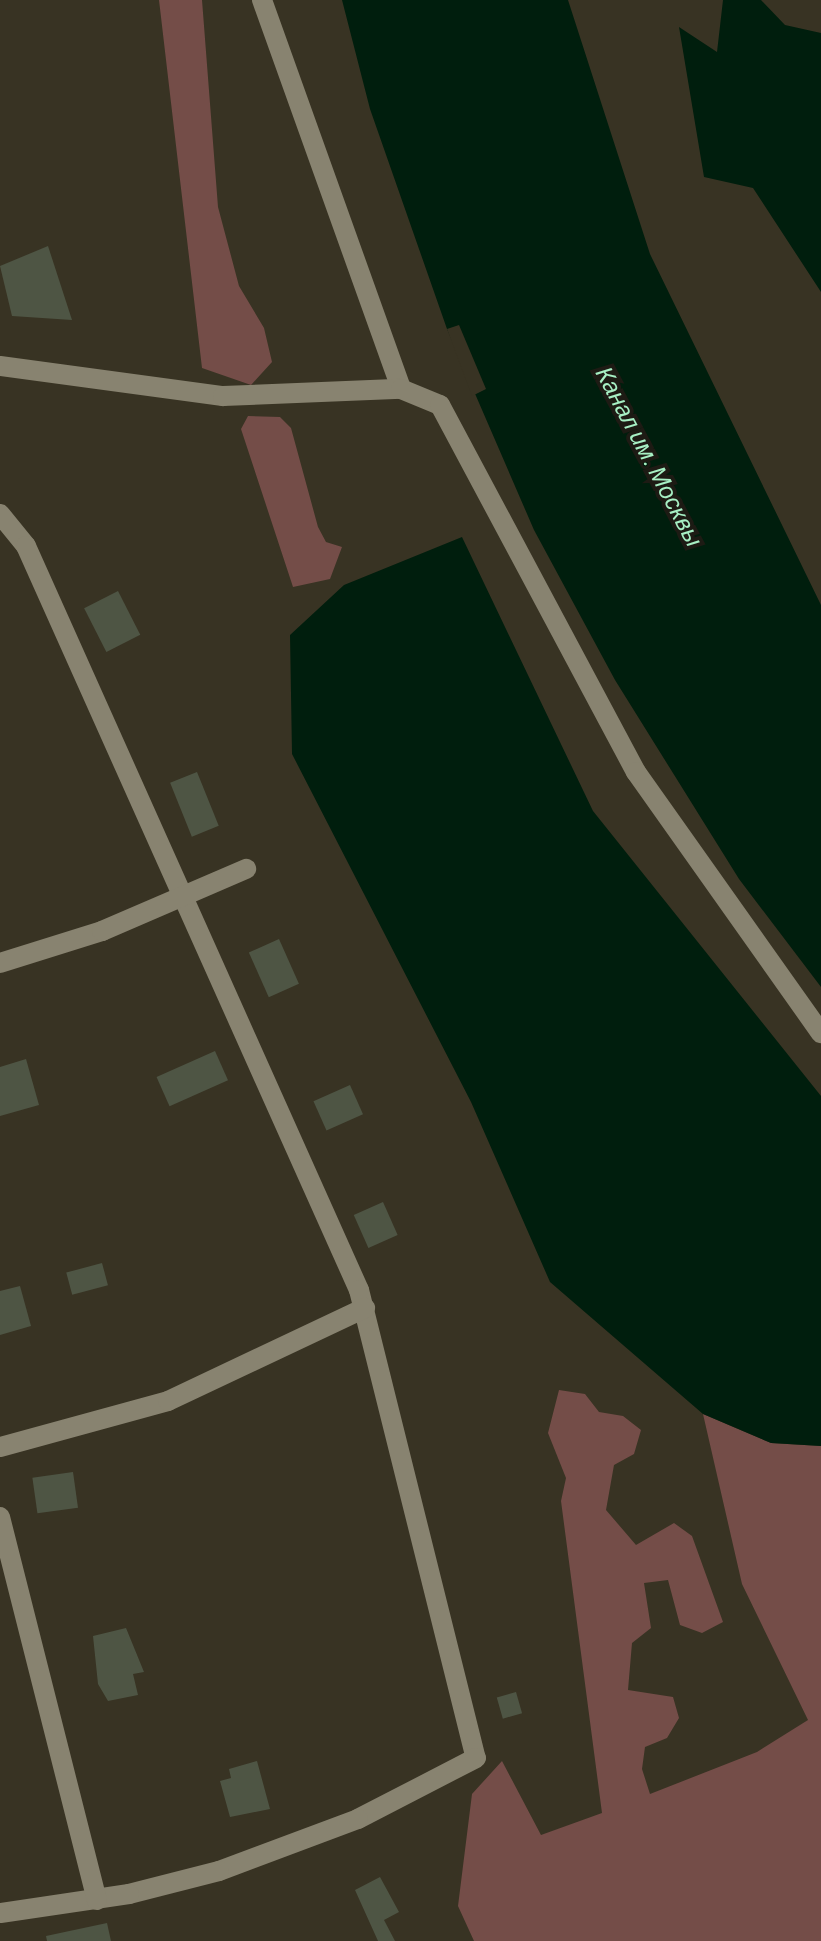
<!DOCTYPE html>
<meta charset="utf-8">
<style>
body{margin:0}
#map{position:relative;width:821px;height:1941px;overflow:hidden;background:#383323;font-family:Barlow,sans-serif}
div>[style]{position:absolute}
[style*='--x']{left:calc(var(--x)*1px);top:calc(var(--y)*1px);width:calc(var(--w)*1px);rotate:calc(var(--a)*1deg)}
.green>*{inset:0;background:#744d48}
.water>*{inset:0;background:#001e0d}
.pier>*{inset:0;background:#383323}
.building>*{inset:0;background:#4e5544;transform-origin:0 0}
.minor>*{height:20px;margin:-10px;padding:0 10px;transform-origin:10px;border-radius:10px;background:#888370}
span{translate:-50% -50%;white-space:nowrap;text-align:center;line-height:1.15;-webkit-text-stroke:8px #1d1b14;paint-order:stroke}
.water-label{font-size:24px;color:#a7f0c4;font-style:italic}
</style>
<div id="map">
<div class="green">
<i style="clip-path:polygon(159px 0,202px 0,218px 207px,239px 286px,264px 328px,272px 362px,251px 385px,202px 368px)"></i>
<i style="clip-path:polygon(248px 416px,280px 417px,291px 428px,318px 527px,326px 542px,342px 547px,330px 579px,293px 587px,241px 429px)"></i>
<i style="clip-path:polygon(559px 1390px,585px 1394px,599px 1412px,623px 1416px,641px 1430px,634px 1454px,614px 1465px,606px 1510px,636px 1545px,674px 1523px,692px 1536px,723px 1622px,702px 1633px,680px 1625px,668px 1580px,644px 1583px,651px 1628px,632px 1643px,628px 1690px,673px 1697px,679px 1718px,667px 1738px,645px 1747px,642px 1769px,650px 1794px,757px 1752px,808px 1720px,742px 1584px,703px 1414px,771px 1443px,821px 1446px,821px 1941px,474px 1941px,458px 1906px,472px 1794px,502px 1761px,541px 1835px,602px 1813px,561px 1501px,566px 1478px,548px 1433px)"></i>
</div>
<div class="water">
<i style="clip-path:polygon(342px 0,568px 0,650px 254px,821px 605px,821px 987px,739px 879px,615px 680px,534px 530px,447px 329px,370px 109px)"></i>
<i style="clip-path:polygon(723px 0,761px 0,785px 25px,821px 33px,821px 292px,753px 188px,704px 177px,679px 27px,717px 52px)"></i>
<i style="clip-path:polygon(462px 537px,593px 811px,821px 1096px,821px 1446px,771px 1443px,703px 1414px,550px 1282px,471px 1102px,292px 754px,290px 635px,344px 585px)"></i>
</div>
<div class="pier">
<i style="clip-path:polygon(459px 325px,486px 389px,472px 396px,447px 329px)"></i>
</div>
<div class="building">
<i style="clip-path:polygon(48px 246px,72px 320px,12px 316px,0 266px)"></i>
<i style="left:118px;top:591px;width:49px;height:38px;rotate:63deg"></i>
<i style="left:197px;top:772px;width:58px;height:29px;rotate:68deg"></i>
<i style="left:279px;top:939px;width:49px;height:33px;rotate:66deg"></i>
<i style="left:215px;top:1051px;width:32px;height:64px;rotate:66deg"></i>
<i style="clip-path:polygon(26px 1059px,39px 1105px,0 1116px,0 1067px)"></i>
<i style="left:350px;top:1085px;width:32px;height:40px;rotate:66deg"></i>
<i style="left:383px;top:1202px;width:36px;height:32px;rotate:66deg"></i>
<i style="left:102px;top:1263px;width:23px;height:37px;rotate:75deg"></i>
<i style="clip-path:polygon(20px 1286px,31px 1326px,0 1335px,0 1291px)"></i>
<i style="left:73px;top:1472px;width:36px;height:41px;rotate:82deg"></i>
<i style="clip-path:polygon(126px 1628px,144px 1672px,133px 1674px,138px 1695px,108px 1701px,98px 1684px,93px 1636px)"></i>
<i style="left:516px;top:1692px;width:22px;height:20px;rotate:74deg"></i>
<i style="clip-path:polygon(257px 1761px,270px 1809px,230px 1817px,220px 1781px,231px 1778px,229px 1769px)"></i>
<i style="clip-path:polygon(380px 1877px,399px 1912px,384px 1920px,395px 1941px,378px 1941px,355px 1890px)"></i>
<i style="clip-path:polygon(107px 1923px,111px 1941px,47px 1941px,46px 1936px)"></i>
</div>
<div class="minor">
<i style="--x:262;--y:0;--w:413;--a:70.3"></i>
<i style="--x:0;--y:366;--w:225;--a:7.7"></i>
<i style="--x:223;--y:396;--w:178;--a:-2.3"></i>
<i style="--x:401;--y:389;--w:42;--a:22.3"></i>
<i style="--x:440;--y:405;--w:416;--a:61.9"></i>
<i style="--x:636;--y:772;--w:320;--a:54.7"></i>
<i style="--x:0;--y:514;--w:41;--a:50.9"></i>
<i style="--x:26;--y:546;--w:815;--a:65.89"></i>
<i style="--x:359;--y:1290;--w:482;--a:76"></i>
<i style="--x:476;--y:1758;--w:133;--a:152.7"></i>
<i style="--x:358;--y:1819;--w:148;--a:159.5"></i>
<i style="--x:219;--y:1871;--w:93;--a:165.7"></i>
<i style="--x:129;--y:1894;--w:130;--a:171.6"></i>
<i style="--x:0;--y:963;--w:107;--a:-17.4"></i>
<i style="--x:102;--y:931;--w:157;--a:-23.3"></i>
<i style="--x:0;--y:1447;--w:174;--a:-15.3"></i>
<i style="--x:168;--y:1401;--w:218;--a:-25.3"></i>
<i style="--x:0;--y:1517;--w:395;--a:75.8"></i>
</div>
<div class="water-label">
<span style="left:650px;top:456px;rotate:62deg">Канал им. Москвы</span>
</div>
</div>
